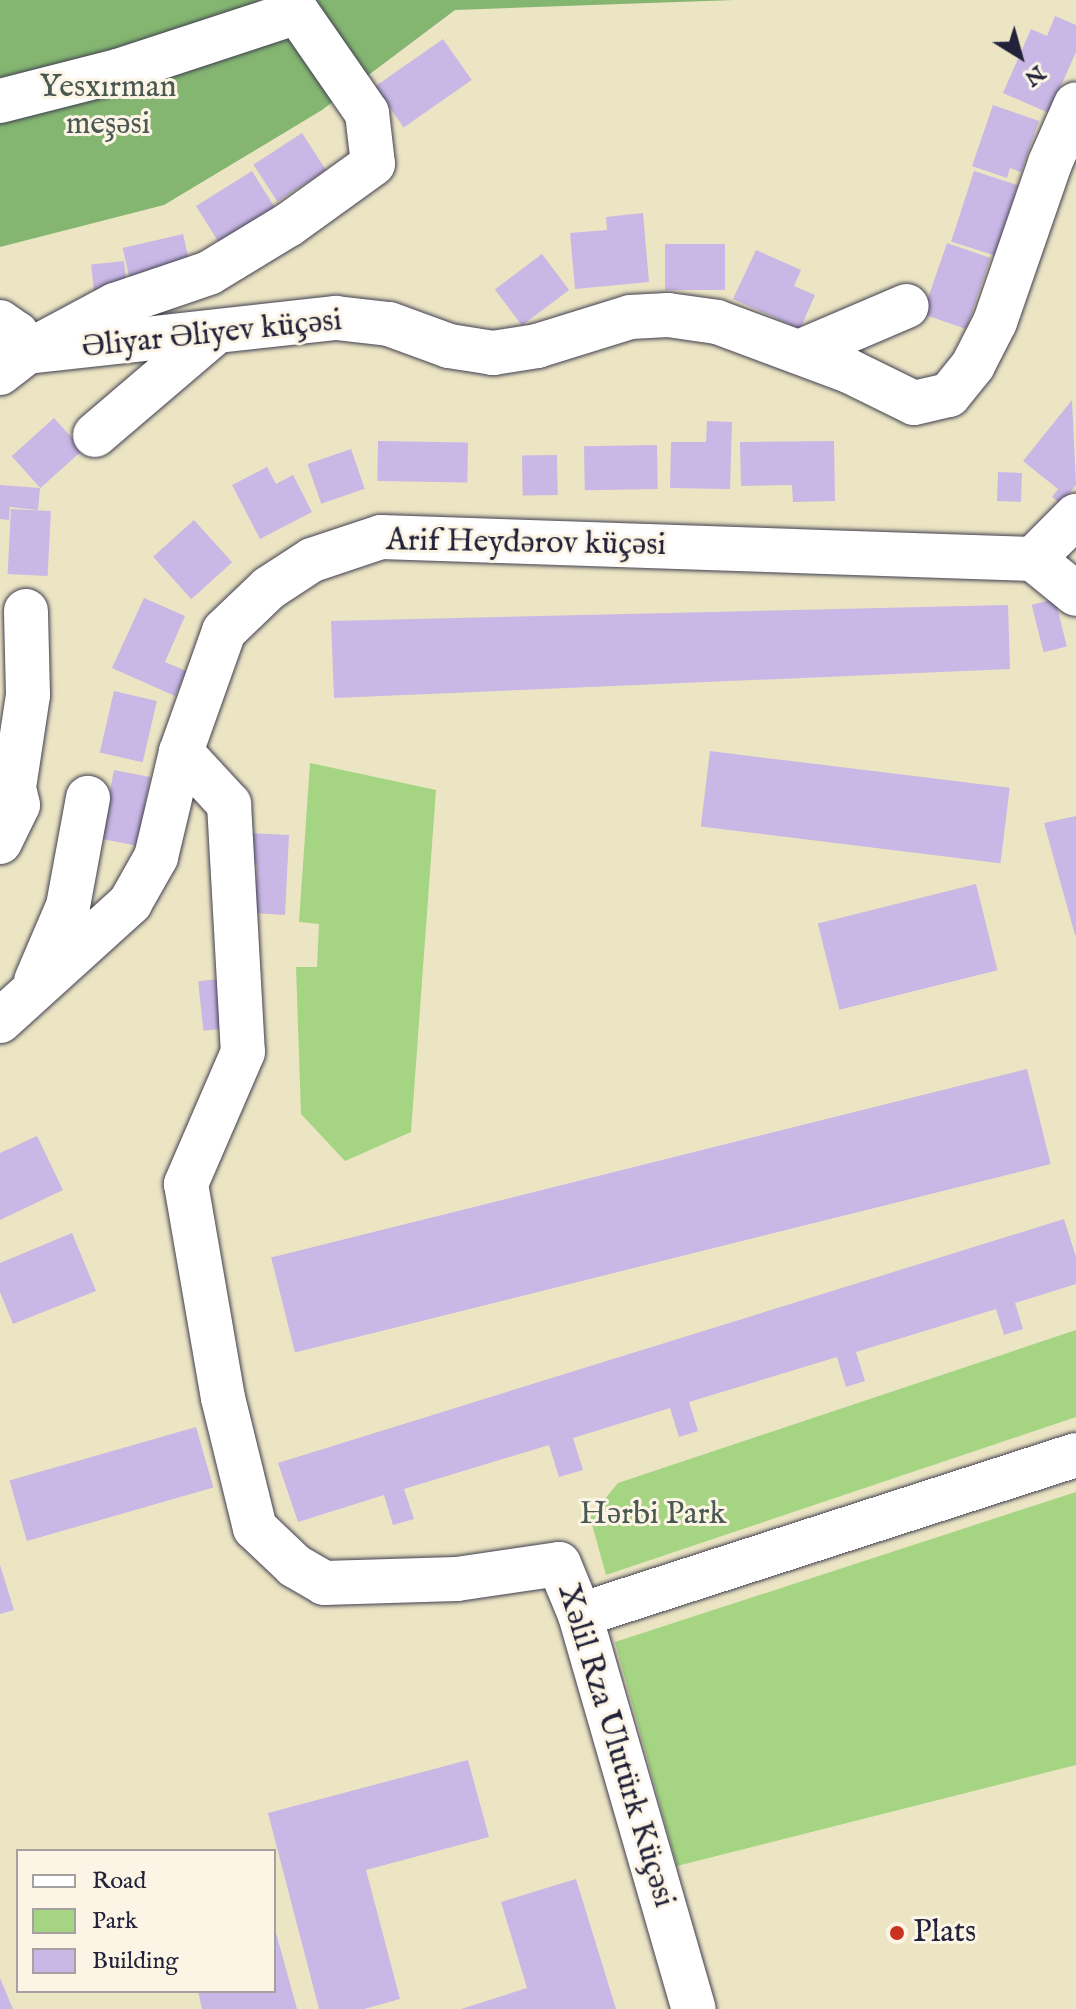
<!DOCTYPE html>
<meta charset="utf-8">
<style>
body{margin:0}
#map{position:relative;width:1076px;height:2009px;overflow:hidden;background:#ece5c4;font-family:"IM FELL English",serif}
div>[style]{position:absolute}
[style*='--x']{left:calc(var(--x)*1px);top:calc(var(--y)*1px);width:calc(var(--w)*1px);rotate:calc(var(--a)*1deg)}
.green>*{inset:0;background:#a5d583}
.forest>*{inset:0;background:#84b671}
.building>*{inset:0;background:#c9b7e5;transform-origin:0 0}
.roads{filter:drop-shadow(0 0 2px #403f50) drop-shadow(0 0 2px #403f50)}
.minor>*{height:44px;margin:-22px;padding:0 22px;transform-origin:22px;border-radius:22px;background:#fff}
.dots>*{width:22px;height:22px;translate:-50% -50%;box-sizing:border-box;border:4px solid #fcf5e5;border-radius:50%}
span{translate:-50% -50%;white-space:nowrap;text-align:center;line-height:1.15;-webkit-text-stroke:6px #fcf5e5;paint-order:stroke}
.park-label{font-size:32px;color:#495851}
.street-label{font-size:32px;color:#22223b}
.poi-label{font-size:32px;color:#22223b}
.left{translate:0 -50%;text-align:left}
.legend{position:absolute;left:16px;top:1849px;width:260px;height:144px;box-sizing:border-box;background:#fcf5e5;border:2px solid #a5a1a1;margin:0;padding:10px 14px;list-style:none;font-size:24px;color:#22223b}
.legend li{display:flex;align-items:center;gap:16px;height:40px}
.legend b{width:40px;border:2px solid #a5a1a1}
.north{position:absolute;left:980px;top:16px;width:80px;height:80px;-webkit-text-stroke:6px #fcf5e5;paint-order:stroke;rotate:143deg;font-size:22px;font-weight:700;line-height:32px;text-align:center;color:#22223b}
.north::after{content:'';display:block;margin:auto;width:28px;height:36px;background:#22223b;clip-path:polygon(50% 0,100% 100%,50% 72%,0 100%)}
</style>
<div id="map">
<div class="green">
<i style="clip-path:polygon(310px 763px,436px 790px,411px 1132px,345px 1161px,301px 1114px,296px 967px,317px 967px,319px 924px,299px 922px)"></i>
<i style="clip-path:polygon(1076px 1330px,1076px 1417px,606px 1575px,590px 1517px,618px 1483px)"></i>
<i style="clip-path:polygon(1076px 1492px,1076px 1765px,677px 1866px,615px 1642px)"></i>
</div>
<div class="forest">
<i style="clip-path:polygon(0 0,734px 0,455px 10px,322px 110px,164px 205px,0 247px)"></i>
</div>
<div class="building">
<i style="clip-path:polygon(1055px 16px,1076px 25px,1076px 52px,1049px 113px,1003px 93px,1031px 29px,1047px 36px)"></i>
<i style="left:443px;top:39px;width:50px;height:83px;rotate:55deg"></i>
<i style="clip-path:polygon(993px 105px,1039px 121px,1021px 172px,1010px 168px,1007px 178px,972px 166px)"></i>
<i style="left:302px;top:133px;width:44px;height:58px;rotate:57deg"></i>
<i style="left:252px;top:171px;width:47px;height:66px;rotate:58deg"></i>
<i style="left:974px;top:171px;width:46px;height:74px;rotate:18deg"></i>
<i style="clip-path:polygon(643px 213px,649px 282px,575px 289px,570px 233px,607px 230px,606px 217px)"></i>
<i style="left:183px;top:234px;width:32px;height:62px;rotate:77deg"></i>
<i style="left:947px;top:243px;width:46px;height:75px;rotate:19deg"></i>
<i style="left:665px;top:244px;width:60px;height:46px"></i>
<i style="clip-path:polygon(756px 250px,801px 270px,794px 286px,815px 295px,800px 329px,733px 299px)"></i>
<i style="left:542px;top:254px;width:45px;height:59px;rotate:53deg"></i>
<i style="left:124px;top:261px;width:31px;height:33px;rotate:84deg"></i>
<i style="clip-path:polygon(1072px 400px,1076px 485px,1061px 504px,1052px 497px,1058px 489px,1023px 461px)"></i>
<i style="left:54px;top:418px;width:43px;height:57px;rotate:48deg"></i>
<i style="clip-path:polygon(707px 421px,732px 422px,730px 489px,670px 488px,671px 442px,706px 442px)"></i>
<i style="left:378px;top:441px;width:90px;height:40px;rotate:1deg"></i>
<i style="clip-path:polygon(834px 441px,835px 501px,793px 502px,792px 485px,741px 486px,740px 442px)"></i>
<i style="left:657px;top:445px;width:44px;height:73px;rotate:89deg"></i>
<i style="left:351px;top:449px;width:42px;height:46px;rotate:71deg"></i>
<i style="left:557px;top:455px;width:40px;height:35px;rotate:89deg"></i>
<i style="clip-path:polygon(267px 467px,276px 484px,293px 475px,312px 512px,260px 539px,232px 485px)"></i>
<i style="left:998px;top:472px;width:24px;height:29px;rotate:2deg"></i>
<i style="clip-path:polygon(0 485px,40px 488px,38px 510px,10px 507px,9px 520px,0 519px)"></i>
<i style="left:11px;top:509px;width:40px;height:65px;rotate:3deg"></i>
<i style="left:194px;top:520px;width:57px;height:55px;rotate:48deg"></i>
<i style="clip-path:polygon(144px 598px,185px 616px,165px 662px,186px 671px,175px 696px,112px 668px)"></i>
<i style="left:1055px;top:599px;width:49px;height:24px;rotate:76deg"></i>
<i style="clip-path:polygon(1008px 605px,1010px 669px,334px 698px,331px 621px)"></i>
<i style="left:114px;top:691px;width:44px;height:63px;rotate:13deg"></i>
<i style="left:710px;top:751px;width:302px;height:76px;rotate:7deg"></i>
<i style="left:114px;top:770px;width:37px;height:70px;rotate:11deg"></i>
<i style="clip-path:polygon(1076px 816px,1076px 935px,1075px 935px,1044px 823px)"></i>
<i style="clip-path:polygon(250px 833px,289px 835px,285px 915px,255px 913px,257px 865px,249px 865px)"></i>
<i style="left:976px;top:884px;width:89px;height:163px;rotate:76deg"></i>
<i style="left:228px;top:978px;width:50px;height:30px;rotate:84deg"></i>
<i style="left:1027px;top:1069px;width:98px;height:779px;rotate:76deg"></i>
<i style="clip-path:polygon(37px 1136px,63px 1190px,0 1220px,0 1153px)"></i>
<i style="clip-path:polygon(1064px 1219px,1076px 1257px,1076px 1284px,1015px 1303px,1023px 1329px,1004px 1335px,996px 1309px,856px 1352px,865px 1381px,846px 1387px,837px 1357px,689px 1402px,698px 1431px,679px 1437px,670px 1408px,573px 1438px,583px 1470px,559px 1477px,549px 1445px,404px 1489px,414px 1519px,393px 1525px,384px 1495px,298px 1522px,278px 1463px)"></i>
<i style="clip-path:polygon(72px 1233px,96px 1291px,13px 1324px,0 1292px,0 1263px)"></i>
<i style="left:196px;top:1427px;width:63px;height:194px;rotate:74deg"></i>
<i style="clip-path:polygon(0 1565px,14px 1610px,0 1614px)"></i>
<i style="clip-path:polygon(468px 1760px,489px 1837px,366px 1870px,400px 1999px,364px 2009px,319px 2009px,268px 1813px)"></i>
<i style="clip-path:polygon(576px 1879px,616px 2009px,461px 2009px,527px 1988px,501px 1902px)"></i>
<i style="clip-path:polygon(275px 1929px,297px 2009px,202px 2009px,198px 1991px,274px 1991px)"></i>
<i style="clip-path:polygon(0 1978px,13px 2009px,0 2009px)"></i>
</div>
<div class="roads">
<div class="minor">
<i style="--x:0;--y:101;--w:122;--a:-14.3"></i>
<i style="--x:118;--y:71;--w:188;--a:-18.2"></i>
<i style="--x:297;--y:12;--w:123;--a:55.3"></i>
<i style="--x:367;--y:113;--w:51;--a:83.3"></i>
<i style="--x:373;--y:164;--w:105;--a:144.3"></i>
<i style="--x:288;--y:225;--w:92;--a:148.7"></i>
<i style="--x:209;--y:273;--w:99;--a:161.2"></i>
<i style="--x:115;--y:305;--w:100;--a:151.9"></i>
<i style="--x:27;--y:352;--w:21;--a:-119"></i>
<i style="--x:17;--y:334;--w:21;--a:-145"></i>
<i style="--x:799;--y:352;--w:117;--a:-23.1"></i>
<i style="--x:0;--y:373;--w:34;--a:-38"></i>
<i style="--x:27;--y:352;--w:311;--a:-6.3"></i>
<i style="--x:336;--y:318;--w:53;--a:6.5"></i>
<i style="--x:389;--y:324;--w:64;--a:20.1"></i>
<i style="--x:449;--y:346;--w:45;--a:9"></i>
<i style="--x:493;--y:353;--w:45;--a:-9"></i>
<i style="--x:537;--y:346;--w:97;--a:-17.3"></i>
<i style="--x:630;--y:317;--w:38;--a:-3"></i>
<i style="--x:668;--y:315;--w:49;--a:8.1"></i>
<i style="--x:717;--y:322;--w:141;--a:20.4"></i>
<i style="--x:849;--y:371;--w:72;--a:26.2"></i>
<i style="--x:914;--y:403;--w:36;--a:-13"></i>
<i style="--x:949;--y:395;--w:38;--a:-51"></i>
<i style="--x:973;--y:365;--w:48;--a:-62.9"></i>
<i style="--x:995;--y:322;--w:168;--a:-70.9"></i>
<i style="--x:1050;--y:163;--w:64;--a:-66.2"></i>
<i style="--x:95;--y:435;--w:154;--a:-40.5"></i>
<i style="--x:1033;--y:559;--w:61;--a:-45"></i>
<i style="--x:1033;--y:559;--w:55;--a:39.1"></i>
<i style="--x:181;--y:752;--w:71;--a:47.3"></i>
<i style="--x:229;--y:804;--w:248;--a:86.8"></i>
<i style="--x:243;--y:1052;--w:144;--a:113.4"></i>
<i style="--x:186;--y:1184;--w:217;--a:80.2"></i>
<i style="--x:223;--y:1398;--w:134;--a:76.2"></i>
<i style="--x:255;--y:1528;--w:55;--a:43.5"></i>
<i style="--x:295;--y:1566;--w:34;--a:30"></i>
<i style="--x:324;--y:1583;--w:133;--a:-1.7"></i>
<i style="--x:457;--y:1579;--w:103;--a:-8.4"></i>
<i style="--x:559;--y:1564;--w:55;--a:67.6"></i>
<i style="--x:580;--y:1615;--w:410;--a:73.9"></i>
<i style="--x:15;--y:781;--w:87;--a:-81.4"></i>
<i style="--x:28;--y:695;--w:84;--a:-91.4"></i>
<i style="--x:0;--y:842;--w:41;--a:-64.1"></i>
<i style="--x:18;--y:805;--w:52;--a:-103.2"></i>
<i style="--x:36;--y:981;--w:82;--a:-66.9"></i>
<i style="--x:68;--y:906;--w:110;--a:-79.5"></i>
<i style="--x:0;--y:1021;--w:176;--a:-42.2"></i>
<i style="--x:130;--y:903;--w:53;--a:-60.5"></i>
<i style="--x:156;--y:857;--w:108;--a:-76.6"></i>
<i style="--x:181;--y:752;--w:128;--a:-70.4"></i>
<i style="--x:224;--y:631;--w:62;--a:-43.7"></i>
<i style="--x:269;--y:588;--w:51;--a:-33.1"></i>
<i style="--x:312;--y:560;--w:73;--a:-18.4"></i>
<i style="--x:381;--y:537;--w:652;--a:1.93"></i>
<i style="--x:580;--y:1615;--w:521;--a:-17.88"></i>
</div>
</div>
<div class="dots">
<i style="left:897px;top:1933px;background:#c8321e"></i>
</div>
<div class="park-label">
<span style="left:108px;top:107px">Yesxırman<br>meşəsi</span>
<span style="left:653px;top:1515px">Hərbi Park</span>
</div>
<div class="street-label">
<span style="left:212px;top:335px;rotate:-6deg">Əliyar Əliyev küçəsi</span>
<span style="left:526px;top:544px;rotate:1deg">Arif Heydərov küçəsi</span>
<span style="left:615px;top:1746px;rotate:73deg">Xəlil Rza Ulutürk Küçəsi</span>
</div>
<div class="poi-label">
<span class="left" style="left:913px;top:1933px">Plats</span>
</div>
<ul class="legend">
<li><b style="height:10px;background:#fff"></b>Road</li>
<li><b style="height:22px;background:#a5d583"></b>Park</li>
<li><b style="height:22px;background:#c9b7e5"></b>Building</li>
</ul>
<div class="north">N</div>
</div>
